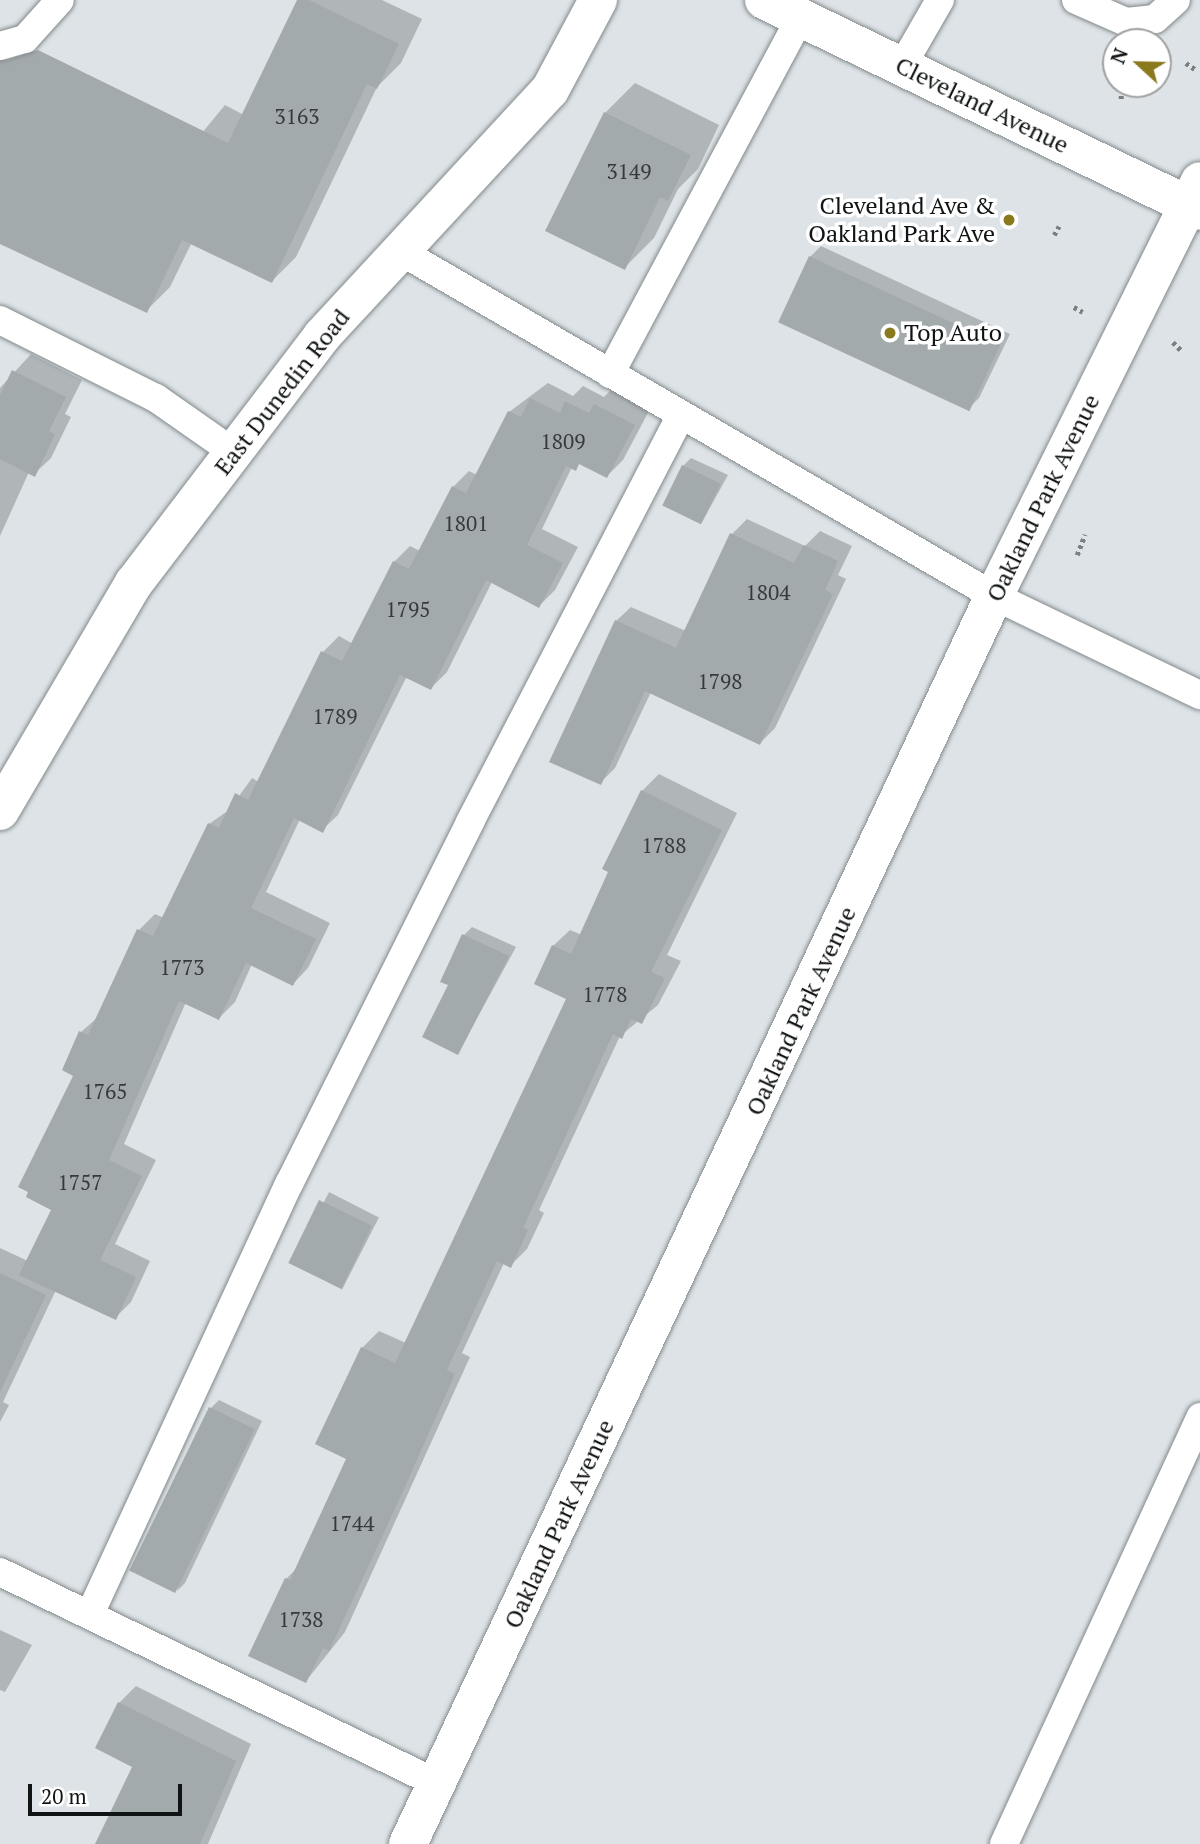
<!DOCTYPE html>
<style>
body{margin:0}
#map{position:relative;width:1200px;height:1844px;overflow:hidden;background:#dde3e6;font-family:"PT Serif",serif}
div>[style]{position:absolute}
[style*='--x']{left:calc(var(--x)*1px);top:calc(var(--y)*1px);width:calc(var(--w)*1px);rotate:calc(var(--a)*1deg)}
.shadow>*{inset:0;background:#0003;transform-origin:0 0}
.building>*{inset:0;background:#a3aaac;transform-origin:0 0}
.path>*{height:4.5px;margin-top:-2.25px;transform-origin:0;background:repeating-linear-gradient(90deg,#7a7f81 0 3.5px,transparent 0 7px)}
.roads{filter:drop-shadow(0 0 2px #82898b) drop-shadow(0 0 2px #82898b)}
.service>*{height:28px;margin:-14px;padding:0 14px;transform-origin:14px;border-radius:14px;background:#fff}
.minor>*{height:38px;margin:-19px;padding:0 19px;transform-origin:19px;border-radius:19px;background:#fff}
.secondary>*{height:38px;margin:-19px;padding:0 19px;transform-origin:19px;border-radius:19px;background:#fff}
.primary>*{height:38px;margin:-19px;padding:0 19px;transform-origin:19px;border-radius:19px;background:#fff}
.dots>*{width:19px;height:19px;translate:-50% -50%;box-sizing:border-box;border:4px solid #fff;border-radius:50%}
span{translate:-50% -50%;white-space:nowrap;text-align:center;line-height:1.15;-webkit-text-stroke:7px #fff;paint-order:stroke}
.number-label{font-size:21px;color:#363a3b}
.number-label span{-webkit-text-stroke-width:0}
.street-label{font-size:24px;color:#111415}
.poi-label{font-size:24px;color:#111415}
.right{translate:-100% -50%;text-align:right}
.left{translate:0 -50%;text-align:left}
.north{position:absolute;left:1102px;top:28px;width:70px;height:70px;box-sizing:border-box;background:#fff;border:2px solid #a0a1a1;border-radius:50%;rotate:292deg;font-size:19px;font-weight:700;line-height:28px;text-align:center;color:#111415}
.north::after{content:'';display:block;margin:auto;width:24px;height:32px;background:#8b791e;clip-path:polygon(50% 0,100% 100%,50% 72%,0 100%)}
.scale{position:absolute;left:28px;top:1784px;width:154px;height:32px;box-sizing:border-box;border:4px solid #111415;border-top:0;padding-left:9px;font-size:21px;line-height:24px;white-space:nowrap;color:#111415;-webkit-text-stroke:5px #fff;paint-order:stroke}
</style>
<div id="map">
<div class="shadow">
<i style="clip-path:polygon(299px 0,382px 0,422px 19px,401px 63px,377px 87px,296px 257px,272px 281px,192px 242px,170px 287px,146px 311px,0 242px,0 57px,192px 145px,225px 105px,244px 115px)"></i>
<i style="clip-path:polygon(635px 83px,719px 125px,698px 169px,678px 189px,654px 238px,624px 268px,605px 113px)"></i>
<i style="clip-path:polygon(821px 246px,1010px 334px,979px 398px,969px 408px,810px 257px)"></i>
<i style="clip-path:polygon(31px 354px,82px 380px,65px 414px,71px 417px,51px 458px,34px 474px,29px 472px,0 536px,0 388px)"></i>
<i style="clip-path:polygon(548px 383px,573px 396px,583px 386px,604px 397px,612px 389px,650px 409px,623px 460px,607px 476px,581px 463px,572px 467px,542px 529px,578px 547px,555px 590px,539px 606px,492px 582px,447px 672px,431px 688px,407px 676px,338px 815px,322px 830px,300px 819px,266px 892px,330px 923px,308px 968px,293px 984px,252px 964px,235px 1002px,219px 1018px,186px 1002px,124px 1144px,156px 1160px,115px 1244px,150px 1261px,131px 1302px,115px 1318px,56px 1290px,3px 1402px,9px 1405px,0 1422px,0 1248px,28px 1261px,54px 1209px,81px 1032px,98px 1017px,139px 930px,155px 914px,164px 918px,209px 824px,229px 810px,252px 778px,259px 782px,323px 652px,339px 636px,353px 644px,394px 562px,410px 546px,420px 551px,453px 487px,469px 471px,477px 475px,509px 412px)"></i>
<i style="clip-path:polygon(691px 458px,728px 475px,701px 524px,683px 466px)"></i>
<i style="clip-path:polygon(747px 519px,805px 546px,820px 531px,852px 546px,838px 575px,846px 579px,775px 728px,760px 743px,651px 692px,615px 768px,600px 783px,616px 621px,631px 607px,686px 631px,732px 534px)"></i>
<i style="clip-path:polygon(659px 774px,737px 813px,667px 955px,681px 961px,658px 1005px,620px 1036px,539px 1210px,544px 1213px,527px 1249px,510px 1266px,504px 1263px,462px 1353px,470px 1357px,345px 1632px,306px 1681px,286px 1579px,297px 1568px,348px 1458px,362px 1348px,379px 1331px,406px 1343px,568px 998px,553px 946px,570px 930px,582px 935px,642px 791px)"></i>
<i style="clip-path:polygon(472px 927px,516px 947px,458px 1053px,450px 984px,464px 935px)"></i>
<i style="left:329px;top:1192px;width:56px;height:81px;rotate:27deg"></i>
<i style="clip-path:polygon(219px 1400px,262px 1421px,185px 1583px,177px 1591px,211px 1408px)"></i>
<i style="clip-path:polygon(0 1630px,32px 1645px,5px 1692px,0 1690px)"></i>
<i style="clip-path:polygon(136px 1686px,251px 1744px,208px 1844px,97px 1844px,135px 1766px,97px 1747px,119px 1703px)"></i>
</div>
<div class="building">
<i style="clip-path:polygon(297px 0,309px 0,399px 44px,377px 89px,367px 84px,272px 283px,182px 240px,147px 313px,0 244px,0 62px,38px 50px,228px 143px)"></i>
<i style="clip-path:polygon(604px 112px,691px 155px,668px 201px,660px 197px,625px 270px,545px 231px)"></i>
<i style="left:809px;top:256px;width:211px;height:73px;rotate:25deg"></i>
<i style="clip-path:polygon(12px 370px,66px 397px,49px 431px,55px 434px,35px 477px,0 459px,0 395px)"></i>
<i style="clip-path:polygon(530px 398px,560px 413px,565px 401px,589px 413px,594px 404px,635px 425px,607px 478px,579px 464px,576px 471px,566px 466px,527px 545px,563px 563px,539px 608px,486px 580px,431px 690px,400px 675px,323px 833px,294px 818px,251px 908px,316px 939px,293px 986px,246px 963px,219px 1020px,179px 1001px,109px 1160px,142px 1176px,100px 1260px,136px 1277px,116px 1320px,19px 1275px,51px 1210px,26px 1197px,28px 1192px,18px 1187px,73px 1076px,62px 1070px,79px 1031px,88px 1035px,137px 929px,153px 936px,208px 823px,219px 828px,235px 793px,248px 800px,321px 651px,342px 661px,393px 561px,409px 569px,452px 486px,466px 493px,508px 411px,521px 417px)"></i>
<i style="left:682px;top:465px;width:43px;height:45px;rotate:26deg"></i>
<i style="clip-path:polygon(730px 533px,794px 563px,804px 545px,838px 561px,825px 590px,833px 594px,760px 745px,645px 691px,601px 785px,549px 762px,615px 620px,676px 648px)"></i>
<i style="clip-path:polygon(641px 790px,722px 830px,651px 972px,665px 978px,642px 1024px,631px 1019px,622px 1039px,613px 1034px,523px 1228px,528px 1230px,511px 1268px,497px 1261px,447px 1370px,455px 1374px,400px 1498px,329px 1651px,323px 1648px,306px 1683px,248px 1656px,285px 1578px,290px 1580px,346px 1459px,315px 1444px,361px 1347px,395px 1363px,566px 999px,534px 984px,552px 945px,571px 954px,608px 872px,602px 869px)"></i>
<i style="clip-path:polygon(462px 934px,509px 956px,458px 1055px,422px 1037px,448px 985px,440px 982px)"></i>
<i style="left:319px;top:1200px;width:59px;height:70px;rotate:26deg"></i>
<i style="clip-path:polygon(0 1273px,46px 1295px,0 1392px)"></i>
<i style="left:209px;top:1407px;width:51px;height:182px;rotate:26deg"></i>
<i style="clip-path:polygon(118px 1702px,236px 1761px,200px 1844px,95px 1844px,132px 1767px,95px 1748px)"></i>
</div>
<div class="path">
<i style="--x:1186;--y:63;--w:11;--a:34"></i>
<i style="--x:1121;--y:99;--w:13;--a:-90"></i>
<i style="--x:1054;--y:235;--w:10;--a:-61"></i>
<i style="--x:1074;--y:307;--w:10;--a:29"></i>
<i style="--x:1173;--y:342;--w:13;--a:45"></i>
<i style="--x:1077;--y:555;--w:22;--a:-69"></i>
</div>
<div class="roads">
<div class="service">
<i style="--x:1076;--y:0;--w:55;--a:23.7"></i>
<i style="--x:1126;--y:22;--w:29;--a:-6"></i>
<i style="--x:1155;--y:19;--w:28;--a:-42"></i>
<i style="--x:0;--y:46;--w:26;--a:-16"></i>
<i style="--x:25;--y:39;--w:52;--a:-48.1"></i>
<i style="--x:902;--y:66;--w:76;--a:-60.1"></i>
<i style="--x:400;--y:251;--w:687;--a:30.15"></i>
<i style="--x:994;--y:596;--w:229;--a:25.7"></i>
<i style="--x:0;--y:320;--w:174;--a:26.6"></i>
<i style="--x:156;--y:398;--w:94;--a:35"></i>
<i style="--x:610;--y:374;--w:404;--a:-61.9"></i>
<i style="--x:0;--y:1572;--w:485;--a:25.8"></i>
<i style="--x:90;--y:1614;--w:474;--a:-65.2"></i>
<i style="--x:289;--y:1184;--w:405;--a:-63.4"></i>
<i style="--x:470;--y:822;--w:456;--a:-62.6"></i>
<i style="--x:1004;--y:1844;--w:470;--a:-65.3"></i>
</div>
<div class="minor">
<i style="--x:0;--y:811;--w:264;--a:-59.6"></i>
<i style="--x:134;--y:583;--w:310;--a:-52.7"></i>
<i style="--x:322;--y:336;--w:335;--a:-47.2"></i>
<i style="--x:550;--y:90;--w:102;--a:-61.9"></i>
</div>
<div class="secondary">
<i style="--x:408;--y:1844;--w:1379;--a:-64.85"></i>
<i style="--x:994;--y:596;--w:463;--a:-63.6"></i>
</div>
<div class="primary">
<i style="--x:764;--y:0;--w:484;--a:25.8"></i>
</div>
</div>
<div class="dots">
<i style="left:1009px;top:220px;background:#8b791e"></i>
<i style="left:890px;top:333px;background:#8b791e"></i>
</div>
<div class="number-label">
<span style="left:297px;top:116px">3163</span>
<span style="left:629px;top:171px">3149</span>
<span style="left:563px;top:441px">1809</span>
<span style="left:466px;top:523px">1801</span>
<span style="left:768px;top:592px">1804</span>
<span style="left:408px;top:609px">1795</span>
<span style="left:720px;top:681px">1798</span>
<span style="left:335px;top:716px">1789</span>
<span style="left:664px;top:845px">1788</span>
<span style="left:182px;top:967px">1773</span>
<span style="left:605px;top:994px">1778</span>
<span style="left:105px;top:1091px">1765</span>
<span style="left:80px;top:1182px">1757</span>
<span style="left:352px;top:1523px">1744</span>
<span style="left:301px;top:1619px">1738</span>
</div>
<div class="street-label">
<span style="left:982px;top:105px;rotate:26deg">Cleveland Avenue</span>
<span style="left:282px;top:392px;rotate:-52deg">East Dunedin Road</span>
<span style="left:1043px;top:498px;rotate:-64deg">Oakland Park Avenue</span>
<span style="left:801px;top:1011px;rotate:-65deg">Oakland Park Avenue</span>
<span style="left:559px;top:1524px;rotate:-65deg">Oakland Park Avenue</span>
</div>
<div class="poi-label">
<span class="right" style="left:995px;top:220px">Cleveland Ave &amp;<br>Oakland Park Ave</span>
<span class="left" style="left:904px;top:333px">Top Auto</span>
</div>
<div class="north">N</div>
<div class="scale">20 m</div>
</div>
